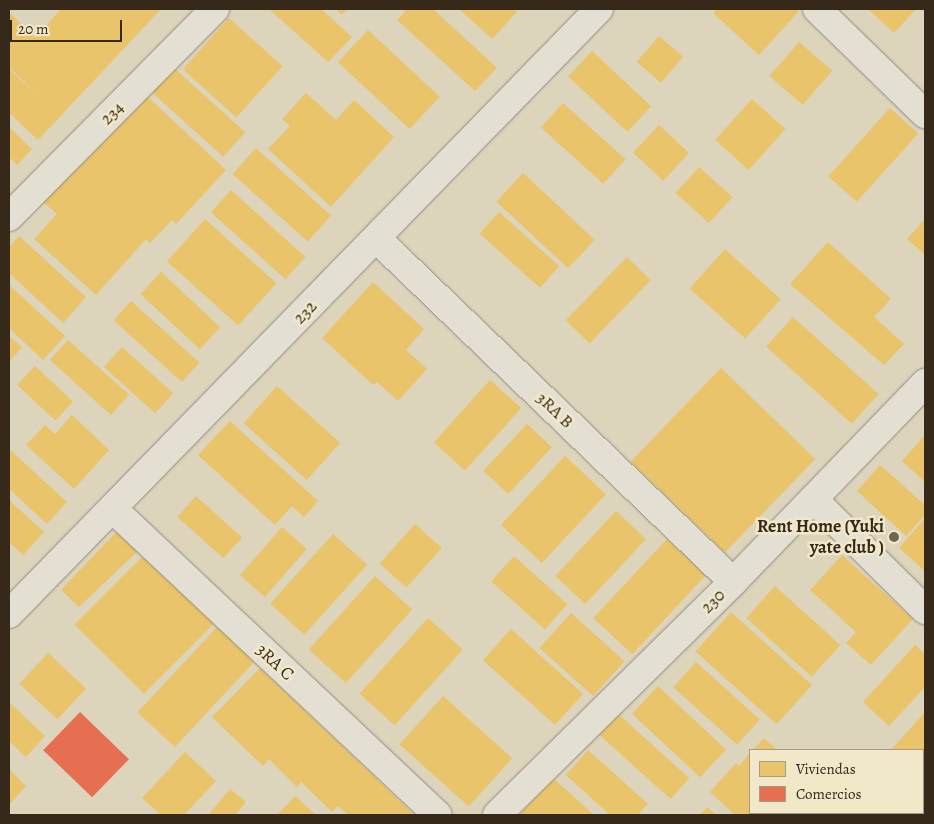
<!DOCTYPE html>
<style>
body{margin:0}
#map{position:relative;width:934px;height:824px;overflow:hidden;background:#ddd4bc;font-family:Alegreya,serif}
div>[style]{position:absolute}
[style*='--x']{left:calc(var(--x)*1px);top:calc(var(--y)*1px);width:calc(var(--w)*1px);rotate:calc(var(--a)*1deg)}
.homes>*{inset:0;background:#e9c46a;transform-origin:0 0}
.shops>*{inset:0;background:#e76f51;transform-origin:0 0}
.roads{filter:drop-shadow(0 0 1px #938c7d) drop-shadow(0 0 1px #938c7d)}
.street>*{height:28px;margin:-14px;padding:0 14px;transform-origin:14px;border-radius:14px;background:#e3dfd3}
.dots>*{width:14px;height:14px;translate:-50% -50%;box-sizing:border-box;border:2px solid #f1e8ca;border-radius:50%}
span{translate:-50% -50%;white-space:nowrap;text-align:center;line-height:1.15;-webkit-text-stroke:5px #f1e8ca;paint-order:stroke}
.street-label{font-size:18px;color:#362919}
.poi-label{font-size:18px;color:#362919;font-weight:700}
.right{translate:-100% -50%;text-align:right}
.frame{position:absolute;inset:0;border:10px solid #362919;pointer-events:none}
.legend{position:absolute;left:749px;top:749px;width:175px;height:65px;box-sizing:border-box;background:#f1e8ca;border:1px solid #a69c83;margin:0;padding:6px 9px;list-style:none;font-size:15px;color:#362919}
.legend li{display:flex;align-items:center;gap:10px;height:25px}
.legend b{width:25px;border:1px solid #a69c83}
.scale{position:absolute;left:10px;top:20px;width:112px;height:22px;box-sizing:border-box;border:2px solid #362919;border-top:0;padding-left:6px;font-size:15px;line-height:18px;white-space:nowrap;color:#362919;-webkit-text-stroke:4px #f1e8ca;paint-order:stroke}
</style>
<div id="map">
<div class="homes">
<i style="clip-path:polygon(61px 9px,161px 9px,38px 140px,9px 113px,9px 69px,42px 99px,9px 67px,9px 12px,35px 38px)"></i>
<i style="clip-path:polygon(269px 9px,321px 9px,352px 37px,328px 62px)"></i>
<i style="clip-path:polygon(336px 9px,347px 9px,342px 15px)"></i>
<i style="clip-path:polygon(407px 9px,433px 9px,497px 68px,475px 91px,397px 20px)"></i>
<i style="clip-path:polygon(459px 9px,514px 9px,517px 12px,492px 39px)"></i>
<i style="clip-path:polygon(717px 9px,796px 9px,799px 11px,759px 55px,713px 13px)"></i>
<i style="clip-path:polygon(868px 9px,916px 9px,894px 33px)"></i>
<i style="left:229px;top:18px;width:72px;height:69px;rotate:42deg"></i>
<i style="left:368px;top:30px;width:98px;height:44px;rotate:43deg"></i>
<i style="left:659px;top:36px;width:32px;height:34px;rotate:41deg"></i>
<i style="left:799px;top:42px;width:44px;height:45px;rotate:41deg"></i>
<i style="left:592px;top:51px;width:81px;height:35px;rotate:43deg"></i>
<i style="left:174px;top:68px;width:96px;height:33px;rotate:42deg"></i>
<i style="clip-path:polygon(306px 93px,336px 120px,354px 100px,394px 137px,331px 207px,268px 149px,290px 126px,282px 119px)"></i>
<i style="clip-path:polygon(147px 96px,226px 170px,176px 224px,172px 220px,150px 243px,146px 239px,96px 295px,34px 239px,57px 214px,42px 201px)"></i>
<i style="left:752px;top:99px;width:45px;height:55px;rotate:42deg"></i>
<i style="left:563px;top:103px;width:84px;height:33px;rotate:42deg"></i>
<i style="left:890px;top:108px;width:38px;height:92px;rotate:42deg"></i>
<i style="left:659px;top:125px;width:41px;height:38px;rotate:43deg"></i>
<i style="clip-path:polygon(9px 127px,32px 149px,17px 165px,9px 157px)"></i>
<i style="left:256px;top:148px;width:101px;height:35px;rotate:42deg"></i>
<i style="left:699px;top:167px;width:45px;height:35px;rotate:42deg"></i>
<i style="left:523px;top:173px;width:98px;height:39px;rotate:43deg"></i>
<i style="left:231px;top:190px;width:100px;height:30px;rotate:42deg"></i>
<i style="left:499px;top:212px;width:81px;height:29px;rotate:42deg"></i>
<i style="left:205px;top:219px;width:96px;height:57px;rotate:42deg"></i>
<i style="clip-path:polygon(925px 219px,925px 255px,907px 239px)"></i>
<i style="clip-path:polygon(19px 236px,86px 297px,63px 323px,9px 273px,9px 247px)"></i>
<i style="clip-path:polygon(828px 242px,891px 299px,874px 317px,904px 344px,884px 365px,790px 284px)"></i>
<i style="left:725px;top:249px;width:75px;height:53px;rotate:42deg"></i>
<i style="left:627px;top:257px;width:33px;height:88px;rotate:44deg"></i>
<i style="left:161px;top:272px;width:81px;height:30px;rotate:43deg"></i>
<i style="clip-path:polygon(373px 282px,424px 329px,406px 350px,427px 369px,398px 401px,377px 382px,373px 385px,322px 338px)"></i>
<i style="clip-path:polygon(9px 285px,65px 336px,43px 360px,9px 328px)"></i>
<i style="left:131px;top:301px;width:92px;height:26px;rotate:42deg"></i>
<i style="left:793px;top:317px;width:115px;height:40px;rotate:42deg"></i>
<i style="clip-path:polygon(9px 336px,22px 347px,9px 362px)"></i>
<i style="left:68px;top:340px;width:82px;height:27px;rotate:42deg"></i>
<i style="left:122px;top:347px;width:69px;height:27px;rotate:42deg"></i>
<i style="left:35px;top:366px;width:52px;height:26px;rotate:43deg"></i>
<i style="left:721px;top:368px;width:131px;height:130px;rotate:44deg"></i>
<i style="left:490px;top:380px;width:42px;height:84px;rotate:42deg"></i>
<i style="left:277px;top:386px;width:85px;height:50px;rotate:42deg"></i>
<i style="clip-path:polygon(72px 415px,109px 450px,74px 489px,26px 445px,45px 425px,55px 434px)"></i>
<i style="clip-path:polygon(230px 421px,318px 501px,304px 517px,292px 506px,275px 525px,198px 455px)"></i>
<i style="left:527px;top:424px;width:34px;height:64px;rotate:43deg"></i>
<i style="clip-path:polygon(925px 435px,925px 482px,902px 461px)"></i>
<i style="clip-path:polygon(9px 449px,67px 502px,47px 524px,9px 489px)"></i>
<i style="left:565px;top:456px;width:56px;height:94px;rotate:43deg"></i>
<i style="clip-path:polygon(880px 465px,925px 505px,925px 515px,906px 536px,857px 491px)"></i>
<i style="left:196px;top:496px;width:62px;height:28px;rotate:42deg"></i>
<i style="clip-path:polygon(9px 500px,44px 532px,23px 555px,9px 542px)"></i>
<i style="left:616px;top:511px;width:41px;height:89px;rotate:43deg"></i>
<i style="clip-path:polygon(925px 518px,925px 571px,899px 548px)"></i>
<i style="left:415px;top:524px;width:36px;height:53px;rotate:42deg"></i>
<i style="left:282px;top:527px;width:33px;height:64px;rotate:41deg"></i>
<i style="clip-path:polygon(120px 528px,141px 548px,79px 607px,61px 590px)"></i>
<i style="left:333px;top:534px;width:46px;height:94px;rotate:42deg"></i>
<i style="left:667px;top:539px;width:53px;height:108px;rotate:43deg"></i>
<i style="left:146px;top:553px;width:98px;height:101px;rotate:45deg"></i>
<i style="clip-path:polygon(842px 555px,913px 619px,871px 665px,846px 643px,856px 632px,810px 590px)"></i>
<i style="left:514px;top:556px;width:72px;height:34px;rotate:42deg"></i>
<i style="left:375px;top:576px;width:50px;height:99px;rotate:42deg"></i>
<i style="left:775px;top:586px;width:88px;height:43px;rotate:42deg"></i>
<i style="left:731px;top:612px;width:109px;height:53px;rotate:42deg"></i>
<i style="left:571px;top:613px;width:72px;height:47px;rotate:42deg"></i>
<i style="left:428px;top:618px;width:47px;height:102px;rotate:42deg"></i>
<i style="left:218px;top:626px;width:51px;height:118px;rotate:43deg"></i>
<i style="left:511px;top:629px;width:97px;height:42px;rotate:42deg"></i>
<i style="clip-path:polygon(915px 645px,925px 654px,925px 687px,889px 726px,863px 702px)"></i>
<i style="left:48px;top:653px;width:52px;height:42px;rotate:43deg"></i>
<i style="left:696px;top:662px;width:86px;height:34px;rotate:42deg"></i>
<i style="clip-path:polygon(260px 668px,339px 743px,414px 815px,348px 815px,338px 806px,332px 812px,301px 782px,297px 787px,269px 759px,263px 766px,237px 741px,212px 717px)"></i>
<i style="left:658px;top:686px;width:93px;height:38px;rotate:43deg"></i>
<i style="left:443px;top:696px;width:93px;height:65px;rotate:42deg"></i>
<i style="clip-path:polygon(9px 702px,45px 736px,26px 757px,9px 741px)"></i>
<i style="clip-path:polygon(925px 712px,925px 775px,923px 778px,923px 750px,891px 750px)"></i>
<i style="left:618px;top:714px;width:96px;height:28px;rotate:42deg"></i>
<i style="clip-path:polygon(764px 738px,777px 750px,753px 750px)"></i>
<i style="clip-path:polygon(588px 750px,648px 804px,638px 815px,610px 815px,566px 775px)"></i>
<i style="clip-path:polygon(185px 752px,216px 781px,184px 815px,161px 815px,142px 798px)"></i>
<i style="clip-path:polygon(750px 753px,750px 813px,803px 813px,801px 815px,735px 815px,710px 792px,736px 763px,739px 766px)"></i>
<i style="clip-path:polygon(9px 769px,26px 786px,9px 805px)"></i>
<i style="clip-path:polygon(553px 778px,594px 815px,519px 815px)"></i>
<i style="clip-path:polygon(230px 789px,246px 802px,235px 815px,208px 815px)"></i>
<i style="clip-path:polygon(295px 796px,316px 815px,277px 815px)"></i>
<i style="clip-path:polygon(707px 807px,716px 815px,700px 815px)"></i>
</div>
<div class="shops">
<i style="left:80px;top:712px;width:68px;height:53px;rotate:44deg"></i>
</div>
<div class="roads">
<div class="street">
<i style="--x:817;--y:9;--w:151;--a:44.2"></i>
<i style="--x:9;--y:217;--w:293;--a:-45.3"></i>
<i style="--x:377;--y:239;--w:494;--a:43.9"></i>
<i style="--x:813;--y:499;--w:158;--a:44.7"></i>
<i style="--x:113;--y:509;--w:446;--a:43.3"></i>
<i style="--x:9;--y:614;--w:845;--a:-45.72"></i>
<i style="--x:497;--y:815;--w:332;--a:-44.6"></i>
<i style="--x:733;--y:582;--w:277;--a:-46"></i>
<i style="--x:819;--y:815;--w:3;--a:-45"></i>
</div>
</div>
<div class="dots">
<i style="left:894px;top:537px;background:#706552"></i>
</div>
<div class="street-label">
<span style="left:112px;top:113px;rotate:-45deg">234</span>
<span style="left:305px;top:312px;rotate:-46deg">232</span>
<span style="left:555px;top:410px;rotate:44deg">3RA B</span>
<span style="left:713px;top:601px;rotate:-45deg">230</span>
<span style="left:275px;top:662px;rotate:43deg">3RA C</span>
</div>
<div class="poi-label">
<span class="right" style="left:884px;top:537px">Rent Home (Yuki<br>yate club )</span>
</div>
<div class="frame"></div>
<ul class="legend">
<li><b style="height:14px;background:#e9c46a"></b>Viviendas</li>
<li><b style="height:14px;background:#e76f51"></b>Comercios</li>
</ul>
<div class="scale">20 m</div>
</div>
